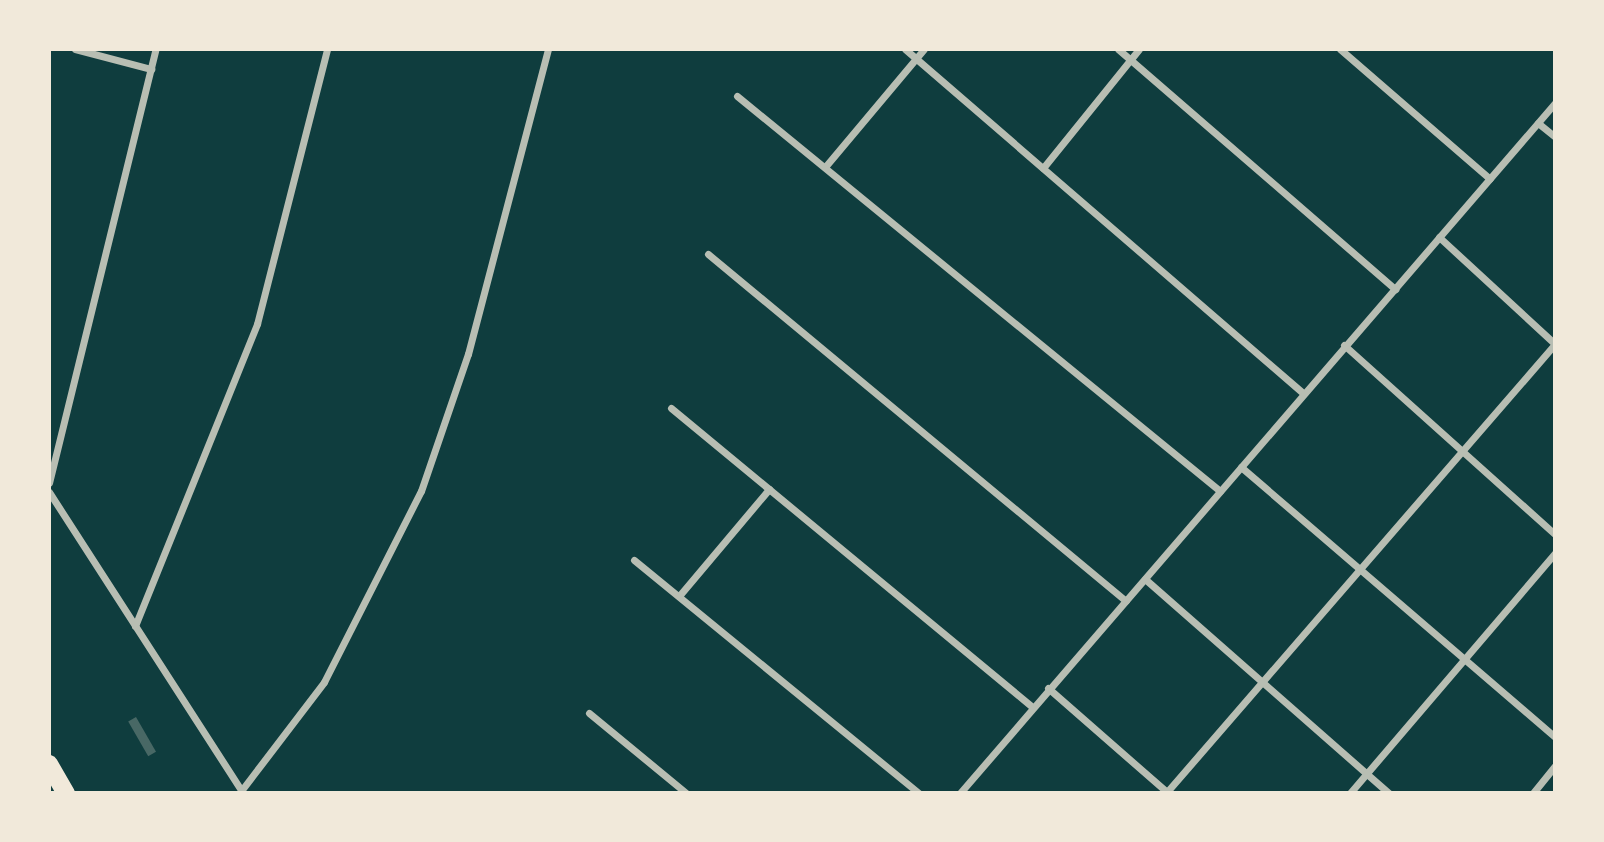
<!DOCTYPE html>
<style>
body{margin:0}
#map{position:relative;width:1604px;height:842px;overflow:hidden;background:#0f3d3e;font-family:Overpass,sans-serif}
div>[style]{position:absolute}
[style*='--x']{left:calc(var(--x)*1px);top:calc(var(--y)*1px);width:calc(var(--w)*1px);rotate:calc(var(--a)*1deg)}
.building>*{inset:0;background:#486865;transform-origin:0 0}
.minor>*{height:7px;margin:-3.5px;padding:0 3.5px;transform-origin:3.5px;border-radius:3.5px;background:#b8beb3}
.primary>*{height:18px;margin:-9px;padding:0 9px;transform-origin:9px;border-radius:9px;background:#f1e9da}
span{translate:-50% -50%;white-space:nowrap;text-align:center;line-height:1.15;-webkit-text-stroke:7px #f1e9da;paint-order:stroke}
.frame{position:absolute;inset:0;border:51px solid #f1e9da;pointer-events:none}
</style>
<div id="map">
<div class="building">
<i style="left:136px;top:717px;width:40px;height:9px;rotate:60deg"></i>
</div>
<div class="minor">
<i style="--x:75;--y:49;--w:79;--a:14.7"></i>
<i style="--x:905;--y:49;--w:526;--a:40.84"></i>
<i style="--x:1118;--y:49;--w:367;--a:40.9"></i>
<i style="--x:1340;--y:49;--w:198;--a:40.9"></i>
<i style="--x:737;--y:96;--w:624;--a:39.28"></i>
<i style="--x:1538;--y:123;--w:22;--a:39"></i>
<i style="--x:825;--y:167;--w:154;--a:-50"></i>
<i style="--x:1043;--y:168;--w:153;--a:-51.1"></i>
<i style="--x:1439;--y:237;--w:158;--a:42.7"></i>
<i style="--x:708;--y:254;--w:543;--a:39.7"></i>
<i style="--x:1344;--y:345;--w:283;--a:41.9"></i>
<i style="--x:671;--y:408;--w:469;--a:39.6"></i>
<i style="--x:1241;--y:467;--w:414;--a:40.7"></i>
<i style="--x:49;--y:483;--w:447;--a:-76.2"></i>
<i style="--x:49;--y:492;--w:357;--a:57.2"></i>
<i style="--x:634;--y:560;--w:368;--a:39.3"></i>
<i style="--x:1145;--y:579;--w:325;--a:41.3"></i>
<i style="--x:679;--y:596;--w:140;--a:-49.9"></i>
<i style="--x:135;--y:626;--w:326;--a:-68"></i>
<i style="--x:257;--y:324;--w:284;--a:-75.7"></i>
<i style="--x:1048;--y:688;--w:159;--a:41.2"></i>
<i style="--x:589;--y:713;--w:126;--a:39.5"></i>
<i style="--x:241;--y:791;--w:137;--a:-52.7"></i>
<i style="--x:324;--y:682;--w:214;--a:-63.1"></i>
<i style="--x:421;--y:491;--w:145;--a:-71.1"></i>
<i style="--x:468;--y:354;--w:315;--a:-75.3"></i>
<i style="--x:960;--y:793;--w:911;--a:-49.23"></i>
<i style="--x:1166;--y:793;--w:594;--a:-49.1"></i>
<i style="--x:1350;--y:793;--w:316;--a:-49.5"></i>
<i style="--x:1533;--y:793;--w:35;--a:-51"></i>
</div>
<div class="primary">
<i style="--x:49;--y:764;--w:34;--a:60"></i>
</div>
<div class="frame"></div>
</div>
